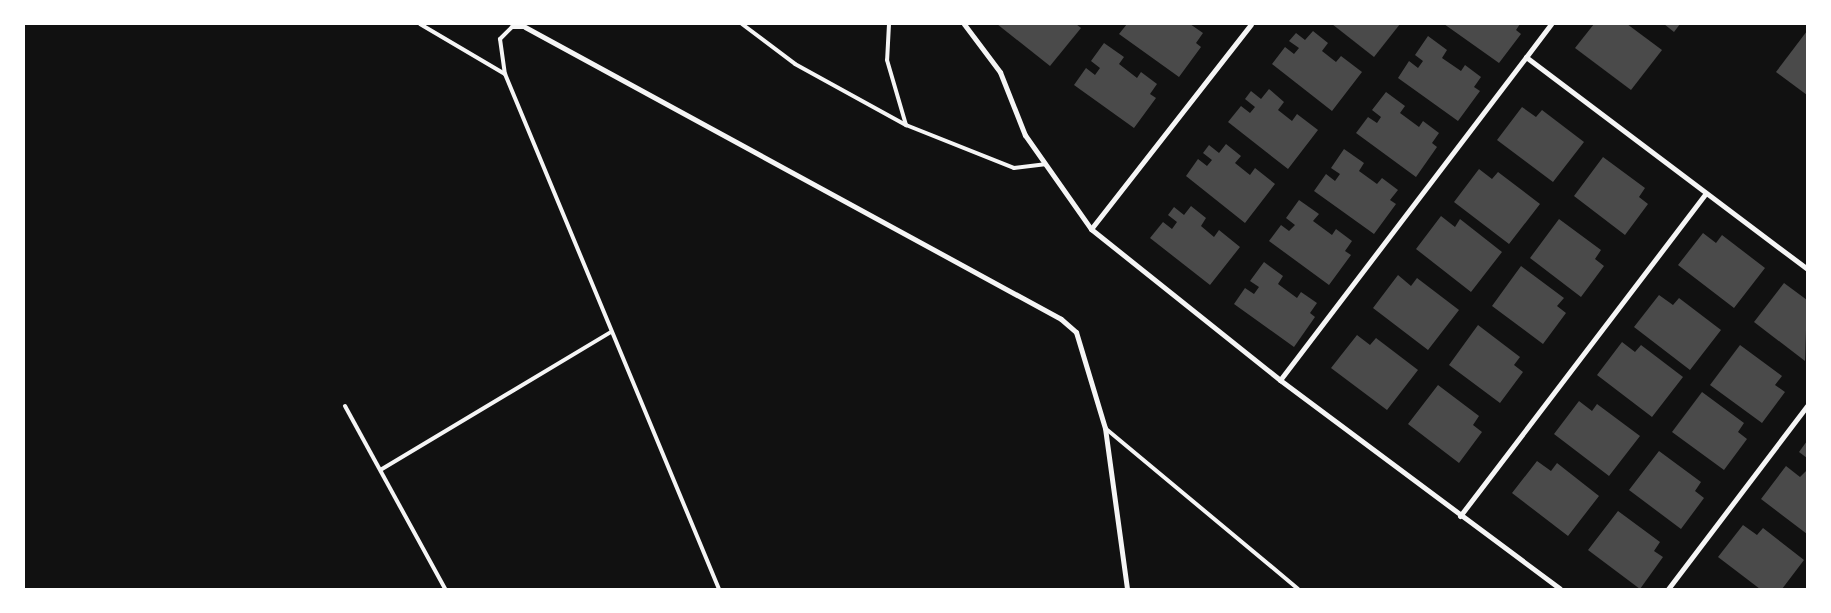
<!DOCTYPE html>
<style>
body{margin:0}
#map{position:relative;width:1831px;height:613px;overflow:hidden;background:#111;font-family:"DM Sans",sans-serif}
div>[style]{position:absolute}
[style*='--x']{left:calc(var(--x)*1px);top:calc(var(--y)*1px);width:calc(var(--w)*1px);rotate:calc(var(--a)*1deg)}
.building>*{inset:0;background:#4a4a4a}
.service>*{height:4px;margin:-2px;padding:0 2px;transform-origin:2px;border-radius:2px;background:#f5f5f5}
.minor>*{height:5px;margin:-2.5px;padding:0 2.5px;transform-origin:2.5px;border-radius:2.5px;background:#f5f5f5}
span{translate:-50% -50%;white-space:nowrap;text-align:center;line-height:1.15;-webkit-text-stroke:4px #fff;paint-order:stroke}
.frame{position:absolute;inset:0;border:25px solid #fff;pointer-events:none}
</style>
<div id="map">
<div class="building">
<i style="clip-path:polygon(997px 24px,1076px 24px,1081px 28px,1050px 66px)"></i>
<i style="clip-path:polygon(1127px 24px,1190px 24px,1203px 33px,1196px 43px,1201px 47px,1179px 77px,1119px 34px)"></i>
<i style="clip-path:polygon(1332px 24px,1400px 24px,1374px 57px)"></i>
<i style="clip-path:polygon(1444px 24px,1520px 24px,1516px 30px,1521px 34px,1499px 63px)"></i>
<i style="clip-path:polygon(1594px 24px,1627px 24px,1662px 50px,1631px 90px,1575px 48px)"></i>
<i style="clip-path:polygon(1664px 24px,1680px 24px,1674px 32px)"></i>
<i style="clip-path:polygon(1313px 31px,1328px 43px,1322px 51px,1336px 62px,1341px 56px,1362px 72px,1332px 111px,1272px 64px,1285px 47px,1294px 54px,1299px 48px,1289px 41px,1296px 33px,1305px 40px)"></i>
<i style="clip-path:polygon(1807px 31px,1807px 95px,1776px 72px)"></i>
<i style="clip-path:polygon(1428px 36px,1447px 50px,1442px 58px,1461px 71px,1465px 65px,1481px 77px,1474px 87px,1480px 91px,1458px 121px,1398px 78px,1409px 61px,1418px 68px,1423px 61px,1415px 55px)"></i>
<i style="clip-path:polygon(1104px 43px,1124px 57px,1119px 64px,1137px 78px,1141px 72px,1157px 84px,1150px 94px,1156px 98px,1134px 128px,1074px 85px,1086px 68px,1095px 75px,1100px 68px,1091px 61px)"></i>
<i style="clip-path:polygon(1269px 89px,1284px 102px,1278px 110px,1292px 121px,1297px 114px,1318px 130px,1288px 169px,1228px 122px,1241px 106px,1250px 113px,1255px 107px,1245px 99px,1251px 91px,1261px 99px)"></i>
<i style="clip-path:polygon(1386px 92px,1405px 106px,1400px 113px,1419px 127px,1423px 121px,1439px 133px,1432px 143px,1437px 147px,1416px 177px,1356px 133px,1368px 117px,1377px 123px,1381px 117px,1372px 110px)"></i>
<i style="clip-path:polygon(1522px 107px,1536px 117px,1542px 110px,1584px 142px,1553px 182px,1497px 140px)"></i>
<i style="clip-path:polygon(1226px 144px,1241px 156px,1235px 163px,1250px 175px,1255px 168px,1275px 184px,1245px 223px,1186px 176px,1198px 159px,1207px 166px,1212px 160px,1203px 153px,1209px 145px,1219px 153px)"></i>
<i style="clip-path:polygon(1344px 149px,1364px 163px,1359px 171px,1377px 184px,1382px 178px,1398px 190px,1390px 200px,1396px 204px,1374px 234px,1314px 191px,1326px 174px,1335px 181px,1340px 174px,1331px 168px)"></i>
<i style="clip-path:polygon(1603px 157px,1645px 188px,1639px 197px,1648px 204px,1625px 235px,1574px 196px)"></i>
<i style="clip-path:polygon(1479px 169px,1492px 179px,1498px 172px,1540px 204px,1509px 244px,1454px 202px)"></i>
<i style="clip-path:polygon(1299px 200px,1319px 214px,1313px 221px,1332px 235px,1336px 229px,1352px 241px,1345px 251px,1351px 255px,1329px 285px,1269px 241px,1281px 225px,1289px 231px,1295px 225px,1286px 218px)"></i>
<i style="clip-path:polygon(1191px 206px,1206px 218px,1201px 226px,1214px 237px,1219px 230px,1240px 247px,1210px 285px,1150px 238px,1163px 222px,1172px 229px,1177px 222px,1168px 215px,1174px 207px,1184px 215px)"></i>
<i style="clip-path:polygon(1441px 216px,1455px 227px,1460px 219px,1502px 252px,1471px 292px,1416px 249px)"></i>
<i style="clip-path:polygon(1559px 219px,1601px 250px,1595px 259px,1604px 266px,1581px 297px,1530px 258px)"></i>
<i style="clip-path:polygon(1703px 233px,1716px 243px,1722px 235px,1765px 268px,1734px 308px,1678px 265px)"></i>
<i style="clip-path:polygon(1264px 262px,1283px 276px,1278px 284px,1297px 298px,1301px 292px,1317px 303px,1310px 313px,1315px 317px,1294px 347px,1234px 304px,1245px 288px,1254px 294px,1259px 287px,1250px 281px)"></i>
<i style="clip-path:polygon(1521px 266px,1564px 298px,1557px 306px,1566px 313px,1543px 344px,1492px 306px)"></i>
<i style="clip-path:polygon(1398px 275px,1411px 286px,1417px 278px,1459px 310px,1428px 350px,1373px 308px)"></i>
<i style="clip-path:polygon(1784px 283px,1807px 300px,1805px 361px,1754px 322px)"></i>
<i style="clip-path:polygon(1659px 295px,1673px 305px,1679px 298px,1721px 330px,1690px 370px,1634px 327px)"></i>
<i style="clip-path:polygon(1478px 325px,1520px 357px,1514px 365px,1523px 372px,1500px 403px,1449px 365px)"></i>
<i style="clip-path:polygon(1357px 335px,1370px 345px,1376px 338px,1418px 370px,1387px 410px,1331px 368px)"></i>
<i style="clip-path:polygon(1622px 342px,1635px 352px,1641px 345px,1683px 377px,1652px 417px,1597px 375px)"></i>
<i style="clip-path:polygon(1740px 345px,1782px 376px,1775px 385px,1785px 392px,1762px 423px,1710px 385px)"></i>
<i style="clip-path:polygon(1438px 385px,1479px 416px,1473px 425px,1482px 432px,1459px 463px,1408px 424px)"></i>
<i style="clip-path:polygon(1702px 392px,1744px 423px,1738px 432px,1747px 439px,1724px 470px,1672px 432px)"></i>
<i style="clip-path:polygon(1579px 401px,1592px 411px,1597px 404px,1640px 436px,1609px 476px,1554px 434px)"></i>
<i style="clip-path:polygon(1807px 441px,1807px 458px,1799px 452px)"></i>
<i style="clip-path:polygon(1659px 451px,1701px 482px,1695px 491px,1704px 498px,1681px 529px,1629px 490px)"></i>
<i style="clip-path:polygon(1537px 461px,1551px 471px,1557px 463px,1599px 496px,1568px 536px,1512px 493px)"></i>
<i style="clip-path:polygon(1786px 466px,1800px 477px,1807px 470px,1807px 534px,1761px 499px)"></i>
<i style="clip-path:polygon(1618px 511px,1660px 542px,1654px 551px,1663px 557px,1640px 589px,1588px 550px)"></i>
<i style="clip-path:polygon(1743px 525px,1757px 535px,1763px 528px,1804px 560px,1782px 589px,1760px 589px,1718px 557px)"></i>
</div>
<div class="service">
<i style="--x:420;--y:24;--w:99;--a:30.5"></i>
<i style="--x:742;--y:24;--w:66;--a:37"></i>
<i style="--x:795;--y:64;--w:127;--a:28.8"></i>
<i style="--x:906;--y:125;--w:116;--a:21.7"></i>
<i style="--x:1014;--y:168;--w:31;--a:-7"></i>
<i style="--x:889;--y:24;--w:36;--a:93"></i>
<i style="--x:887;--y:60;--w:68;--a:73.7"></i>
<i style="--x:525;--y:27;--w:13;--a:180"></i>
<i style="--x:512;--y:27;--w:17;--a:135"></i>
<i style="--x:500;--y:39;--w:35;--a:82"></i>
<i style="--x:505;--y:74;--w:558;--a:67.44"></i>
<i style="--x:345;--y:406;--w:209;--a:61.3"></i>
<i style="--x:1105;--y:428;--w:251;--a:39.8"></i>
<i style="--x:382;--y:469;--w:267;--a:-30.9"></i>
</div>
<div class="minor">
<i style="--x:964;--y:24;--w:60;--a:53.1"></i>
<i style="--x:1000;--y:72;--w:68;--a:68.4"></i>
<i style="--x:1025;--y:135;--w:115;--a:54.9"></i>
<i style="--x:1091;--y:229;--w:242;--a:38.6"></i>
<i style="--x:1280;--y:380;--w:349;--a:36.7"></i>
<i style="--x:1551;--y:24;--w:41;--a:127.1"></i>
<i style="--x:1526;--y:57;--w:352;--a:37"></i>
<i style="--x:525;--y:27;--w:610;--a:28.58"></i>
<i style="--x:1061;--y:319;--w:20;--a:41"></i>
<i style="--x:1076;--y:332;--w:100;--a:73.2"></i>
<i style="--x:1105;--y:428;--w:162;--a:82.2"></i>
<i style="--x:1091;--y:229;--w:260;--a:-52"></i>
<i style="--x:1280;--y:380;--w:406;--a:-52.7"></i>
<i style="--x:1460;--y:516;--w:405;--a:-52.7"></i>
<i style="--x:1668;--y:589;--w:230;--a:-52.8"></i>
</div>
<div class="frame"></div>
</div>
